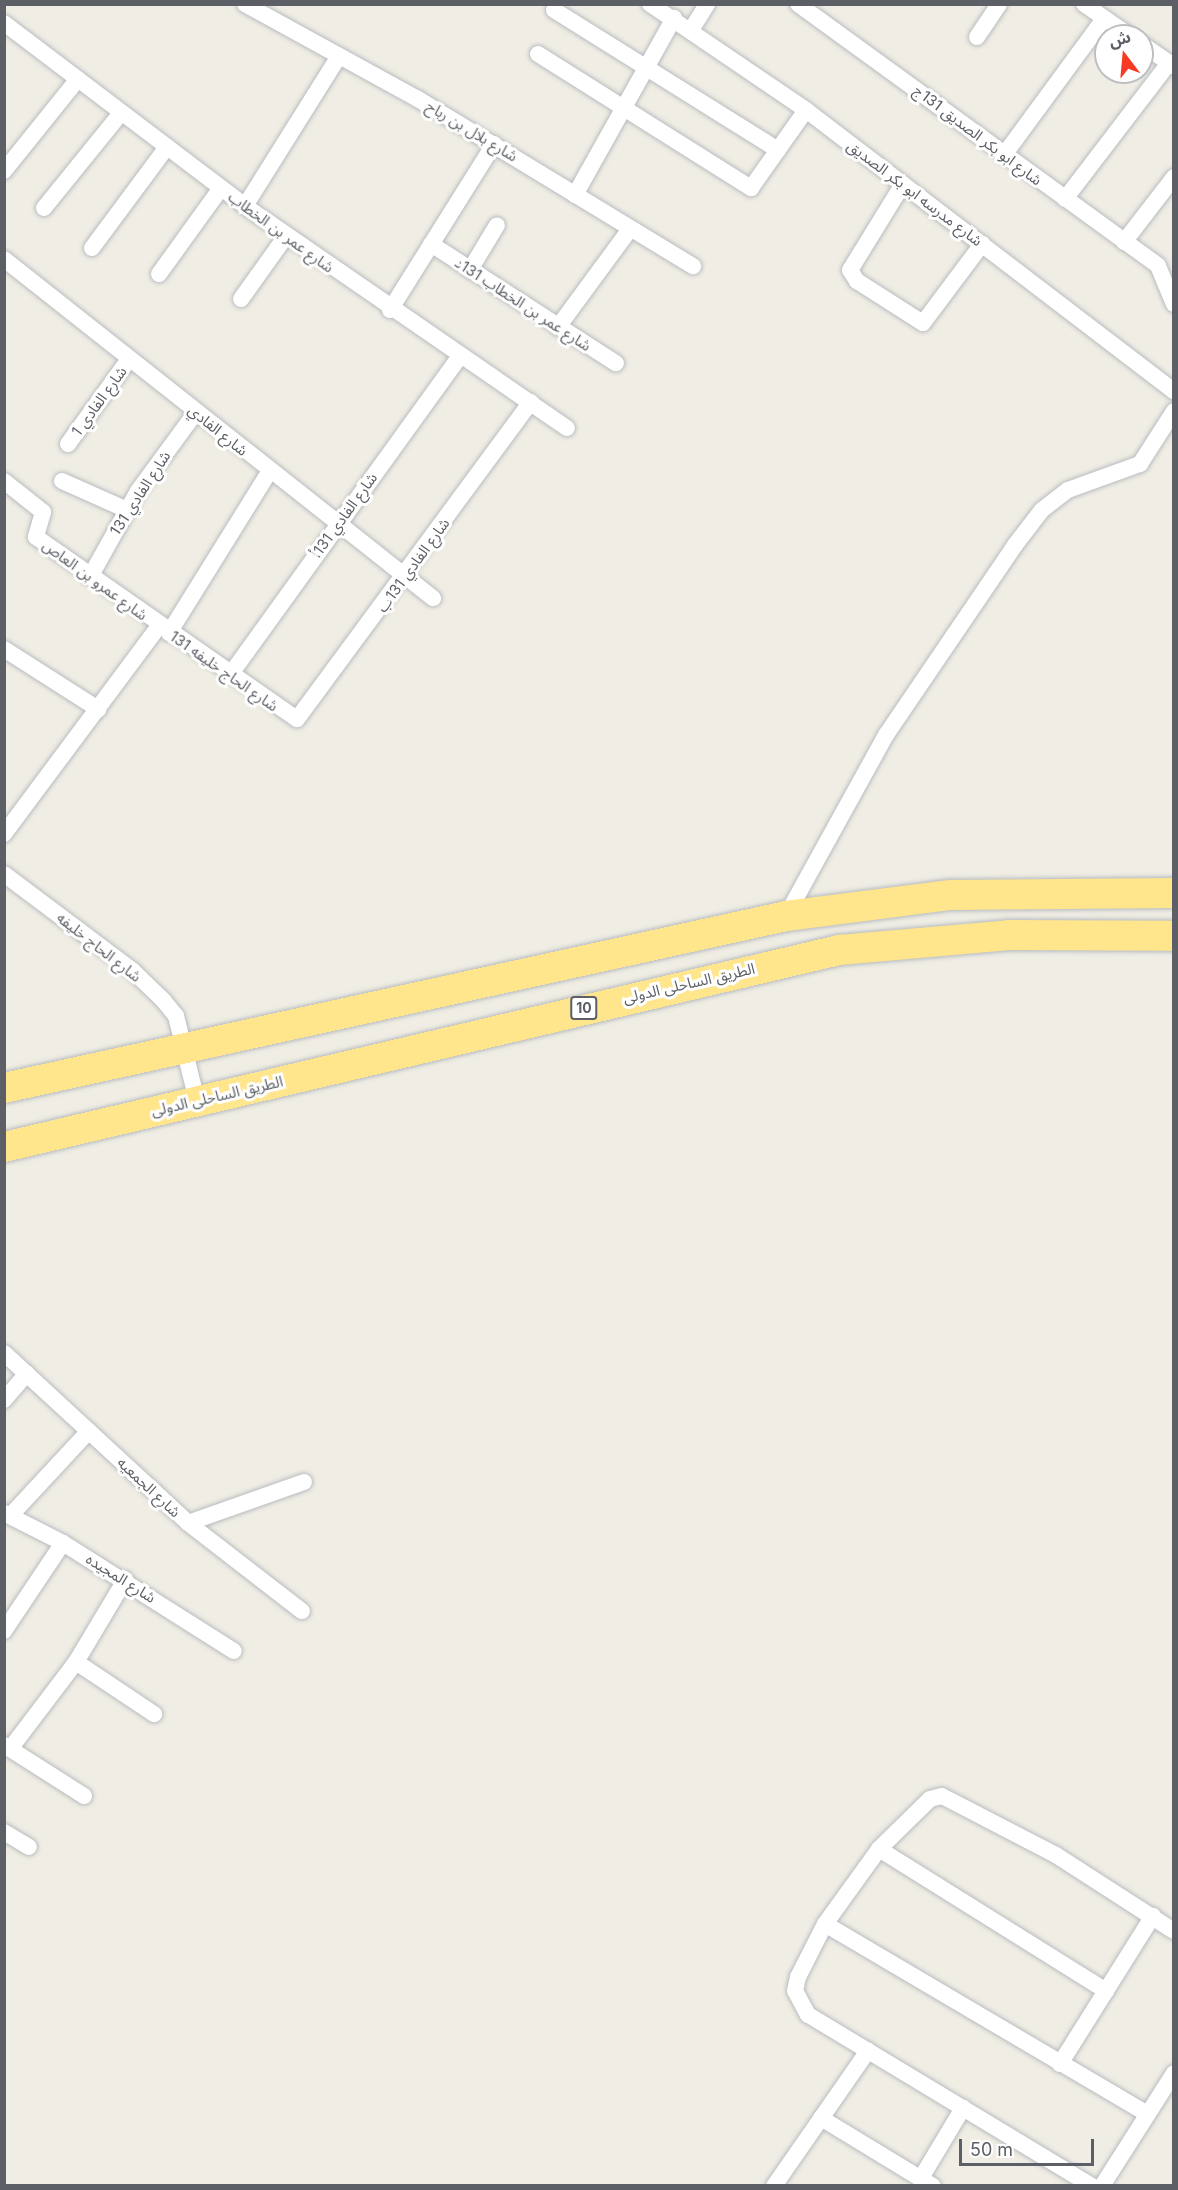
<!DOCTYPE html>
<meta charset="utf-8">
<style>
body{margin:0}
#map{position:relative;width:1178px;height:2190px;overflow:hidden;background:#f0eee4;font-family:Inter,"Noto Sans Arabic",sans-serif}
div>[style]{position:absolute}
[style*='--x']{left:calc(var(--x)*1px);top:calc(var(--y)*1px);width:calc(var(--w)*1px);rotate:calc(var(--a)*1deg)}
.roads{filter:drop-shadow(0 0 2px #b9bcc1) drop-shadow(0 0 2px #b9bcc1)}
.street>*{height:16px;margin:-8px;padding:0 8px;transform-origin:8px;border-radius:8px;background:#fff}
.highway>*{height:30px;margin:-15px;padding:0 15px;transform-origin:15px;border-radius:15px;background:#ffe58c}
span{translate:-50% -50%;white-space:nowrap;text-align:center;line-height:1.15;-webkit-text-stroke:6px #fff;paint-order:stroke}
.shield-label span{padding:2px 4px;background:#fff;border:2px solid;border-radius:4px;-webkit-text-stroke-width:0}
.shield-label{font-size:14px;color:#5c6066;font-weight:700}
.street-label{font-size:15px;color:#5c6066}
.frame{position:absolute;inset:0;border:6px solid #5c6066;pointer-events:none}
.north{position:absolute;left:1094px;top:24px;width:60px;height:60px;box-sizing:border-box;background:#fff;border:2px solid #bebfc2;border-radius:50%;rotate:344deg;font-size:16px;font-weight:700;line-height:24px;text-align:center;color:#5c6066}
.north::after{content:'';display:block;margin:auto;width:21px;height:27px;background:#f73a23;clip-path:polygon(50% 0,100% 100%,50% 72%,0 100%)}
.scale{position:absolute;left:959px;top:2139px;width:135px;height:27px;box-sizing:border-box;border:3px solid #5c6066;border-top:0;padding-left:8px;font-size:18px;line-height:21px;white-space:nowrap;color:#5c6066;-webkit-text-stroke:4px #fff;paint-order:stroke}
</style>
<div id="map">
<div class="roads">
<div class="street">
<i style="--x:245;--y:4;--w:197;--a:28.8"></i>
<i style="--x:418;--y:99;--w:322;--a:31.3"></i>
<i style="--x:650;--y:4;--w:189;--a:34.2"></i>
<i style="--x:806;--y:110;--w:463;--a:37.4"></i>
<i style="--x:798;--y:4;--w:445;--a:36"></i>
<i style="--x:1158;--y:266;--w:41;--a:67.2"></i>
<i style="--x:1084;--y:4;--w:56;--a:34.8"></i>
<i style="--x:554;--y:10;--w:264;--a:32"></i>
<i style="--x:4;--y:23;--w:303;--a:37.2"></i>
<i style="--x:245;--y:206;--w:391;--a:34.6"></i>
<i style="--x:691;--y:30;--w:31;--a:-58"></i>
<i style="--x:977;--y:37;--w:40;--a:-56"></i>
<i style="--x:1142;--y:44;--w:39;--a:35"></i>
<i style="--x:538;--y:54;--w:252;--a:32.2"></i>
<i style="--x:751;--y:188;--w:95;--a:-54.8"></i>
<i style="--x:1004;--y:155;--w:169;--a:-53.7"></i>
<i style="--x:4;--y:171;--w:118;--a:-51.2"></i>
<i style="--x:903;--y:184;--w:101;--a:121.6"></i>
<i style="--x:850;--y:270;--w:13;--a:58"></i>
<i style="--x:857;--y:281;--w:78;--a:32.5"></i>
<i style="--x:923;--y:323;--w:99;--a:-53.2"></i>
<i style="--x:575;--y:195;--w:203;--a:-60.8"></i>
<i style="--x:1065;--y:199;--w:171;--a:-52.6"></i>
<i style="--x:245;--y:206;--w:177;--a:-57.9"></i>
<i style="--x:44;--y:208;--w:122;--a:-51"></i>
<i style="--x:1124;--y:242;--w:82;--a:-52.4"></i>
<i style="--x:431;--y:244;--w:220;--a:32.8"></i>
<i style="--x:92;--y:248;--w:126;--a:-53.4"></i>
<i style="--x:4;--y:259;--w:547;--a:38.32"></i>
<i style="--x:470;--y:270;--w:52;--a:-59"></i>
<i style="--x:159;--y:274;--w:106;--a:-54.2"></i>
<i style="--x:241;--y:299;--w:77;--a:-54.5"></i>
<i style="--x:390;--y:310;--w:196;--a:-57.9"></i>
<i style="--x:558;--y:327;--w:122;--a:-53.7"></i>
<i style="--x:68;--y:444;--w:105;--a:-54.3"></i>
<i style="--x:4;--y:481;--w:50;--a:38.5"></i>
<i style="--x:43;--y:512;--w:26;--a:106"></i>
<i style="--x:36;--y:537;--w:318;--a:34.9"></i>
<i style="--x:297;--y:719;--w:394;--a:-53.6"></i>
<i style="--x:62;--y:481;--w:71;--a:24"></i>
<i style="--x:90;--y:577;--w:98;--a:-60.8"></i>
<i style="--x:138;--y:491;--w:98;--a:-53.7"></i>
<i style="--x:169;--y:633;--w:191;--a:-58.1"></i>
<i style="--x:4;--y:649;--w:112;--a:32.6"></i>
<i style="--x:230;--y:675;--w:393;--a:-54.2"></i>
<i style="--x:4;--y:834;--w:259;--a:-53.3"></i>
<i style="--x:4;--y:874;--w:161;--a:36.9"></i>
<i style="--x:133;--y:971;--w:42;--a:44"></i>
<i style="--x:163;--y:1000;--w:21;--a:51"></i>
<i style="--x:176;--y:1016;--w:88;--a:76.1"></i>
<i style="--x:786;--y:916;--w:207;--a:-61.1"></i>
<i style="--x:886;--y:735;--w:230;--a:-55.8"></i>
<i style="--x:1015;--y:545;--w:44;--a:-52.4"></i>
<i style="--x:1042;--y:510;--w:33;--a:-38"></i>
<i style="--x:1068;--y:490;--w:77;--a:-19.9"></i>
<i style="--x:1140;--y:464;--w:63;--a:-57.3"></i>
<i style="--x:4;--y:1353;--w:251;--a:42.7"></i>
<i style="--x:188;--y:1523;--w:144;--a:37.7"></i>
<i style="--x:4;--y:1400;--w:35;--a:-49"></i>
<i style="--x:4;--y:1513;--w:66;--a:27"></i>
<i style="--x:63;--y:1543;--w:202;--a:32.3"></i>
<i style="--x:10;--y:1516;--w:116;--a:-47.1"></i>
<i style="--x:188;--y:1523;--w:123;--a:-19.5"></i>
<i style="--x:4;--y:1631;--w:106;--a:-56.2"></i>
<i style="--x:76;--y:1662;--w:94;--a:33.7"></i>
<i style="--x:4;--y:1745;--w:95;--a:32.5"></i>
<i style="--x:10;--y:1749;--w:109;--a:-52.8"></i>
<i style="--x:76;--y:1662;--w:96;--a:-59.1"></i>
<i style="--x:4;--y:1832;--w:29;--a:31"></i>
<i style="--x:879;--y:1849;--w:268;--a:32"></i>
<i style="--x:825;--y:1924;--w:374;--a:30.5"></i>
<i style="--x:1060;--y:2064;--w:175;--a:-57.9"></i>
<i style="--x:821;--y:2118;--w:131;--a:31.3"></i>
<i style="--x:921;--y:2178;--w:82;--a:-59"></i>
<i style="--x:774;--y:2186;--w:165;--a:-55.2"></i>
<i style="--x:1092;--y:2186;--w:332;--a:-148.9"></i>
<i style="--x:808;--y:2015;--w:27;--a:-118"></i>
<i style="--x:795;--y:1991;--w:14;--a:-78"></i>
<i style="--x:798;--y:1977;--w:59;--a:-63"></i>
<i style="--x:825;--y:1924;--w:92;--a:-54.2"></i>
<i style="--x:879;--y:1849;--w:71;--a:-44.4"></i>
<i style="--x:930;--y:1799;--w:12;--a:-14"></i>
<i style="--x:942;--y:1796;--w:128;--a:27.4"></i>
<i style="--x:1056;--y:1855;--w:140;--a:32.8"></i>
<i style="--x:1102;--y:2186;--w:134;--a:-57.5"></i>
</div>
<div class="highway">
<i style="--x:4;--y:1088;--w:801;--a:-12.4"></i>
<i style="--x:786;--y:916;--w:166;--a:-7.3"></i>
<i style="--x:951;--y:895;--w:223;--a:-0.5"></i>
<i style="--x:4;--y:1147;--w:858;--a:-13.27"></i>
<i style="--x:839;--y:950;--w:171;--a:-5"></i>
<i style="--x:1009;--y:935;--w:165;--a:0.3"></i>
</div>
</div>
<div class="shield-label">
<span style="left:584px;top:1008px">10</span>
</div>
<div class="street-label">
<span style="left:472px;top:131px;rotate:31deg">شارع بلال بن رباح</span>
<span style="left:978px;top:135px;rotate:37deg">شارع ابو بكر الصديق 131ج</span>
<span style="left:915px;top:193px;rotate:37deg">شارع مدرسه ابو بكر الصديق</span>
<span style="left:281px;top:232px;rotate:36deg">شارع عمر بن الخطاب</span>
<span style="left:523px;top:304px;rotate:33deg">شارع عمر بن الخطاب 131د</span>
<span style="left:99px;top:401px;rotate:-54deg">شارع الفادي 1</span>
<span style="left:218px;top:430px;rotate:39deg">شارع الفادي</span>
<span style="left:140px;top:493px;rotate:-57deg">شارع الفادي 131</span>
<span style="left:344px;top:515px;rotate:-54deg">شارع الفادي 131أ</span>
<span style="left:413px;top:565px;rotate:-54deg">شارع الفادي 131ب</span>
<span style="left:95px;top:580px;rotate:36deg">شارع عمرو بن العاص</span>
<span style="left:224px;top:671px;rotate:35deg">شارع الحاج خليفه 131</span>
<span style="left:99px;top:947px;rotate:38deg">شارع الحاج خليفه</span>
<span style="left:689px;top:983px;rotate:-13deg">الطريق الساحلى الدولى</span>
<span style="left:217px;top:1096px;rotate:-13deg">الطريق الساحلى الدولى</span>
<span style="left:149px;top:1487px;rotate:43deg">شارع الجمعيه</span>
<span style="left:121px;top:1578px;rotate:32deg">شارع المجيده</span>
</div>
<div class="frame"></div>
<div class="north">ش</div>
<div class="scale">50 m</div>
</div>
